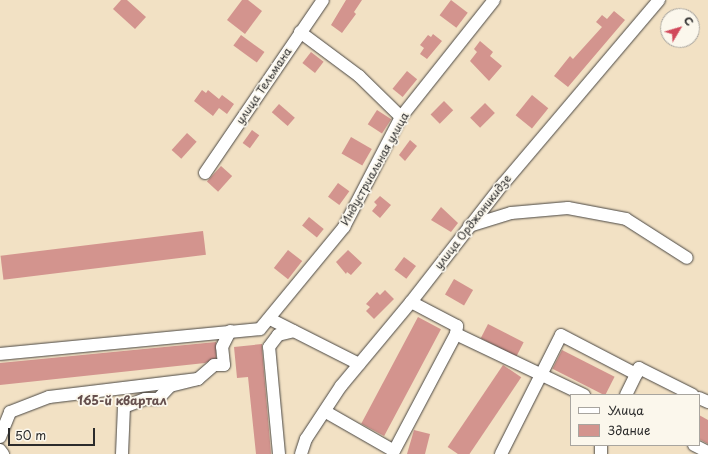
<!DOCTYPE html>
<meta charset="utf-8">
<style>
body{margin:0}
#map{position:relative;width:708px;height:454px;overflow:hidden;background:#f2e1c4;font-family:"Playpen Sans",sans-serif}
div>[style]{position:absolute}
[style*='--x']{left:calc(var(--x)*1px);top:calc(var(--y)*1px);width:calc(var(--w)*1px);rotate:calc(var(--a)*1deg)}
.building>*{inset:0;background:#d3948e;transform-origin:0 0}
.roads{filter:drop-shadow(0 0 1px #494642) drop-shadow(0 0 1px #494642)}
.minor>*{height:12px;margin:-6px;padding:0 6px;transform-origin:6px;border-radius:6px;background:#fff}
span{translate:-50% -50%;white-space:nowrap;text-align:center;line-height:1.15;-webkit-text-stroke:3.5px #fbf7ec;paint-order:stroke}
.street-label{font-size:11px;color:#2b2b2b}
.neighbourhood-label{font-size:12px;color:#66504e;font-weight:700}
.legend{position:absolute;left:570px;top:394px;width:130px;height:52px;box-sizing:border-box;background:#fbf7ec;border:1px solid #a8a59f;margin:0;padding:5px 7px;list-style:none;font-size:12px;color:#2b2b2b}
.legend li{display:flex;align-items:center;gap:8px;height:20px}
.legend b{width:20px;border:1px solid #a8a59f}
.north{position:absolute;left:660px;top:8px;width:40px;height:40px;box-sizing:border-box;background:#fbf7ec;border:1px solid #a8a59f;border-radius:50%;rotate:52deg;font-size:11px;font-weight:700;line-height:16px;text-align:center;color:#2b2b2b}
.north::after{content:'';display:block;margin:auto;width:14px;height:18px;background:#d1495b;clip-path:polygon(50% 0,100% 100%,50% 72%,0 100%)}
.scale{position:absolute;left:8px;top:428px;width:87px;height:18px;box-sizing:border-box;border:2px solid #2b2b2b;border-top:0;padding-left:5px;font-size:12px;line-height:14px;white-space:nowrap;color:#2b2b2b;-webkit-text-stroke:3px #fbf7ec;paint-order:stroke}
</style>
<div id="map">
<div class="building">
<i style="clip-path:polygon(121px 0,127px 0,146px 17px,135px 29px,113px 9px)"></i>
<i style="clip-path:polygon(242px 0,248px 0,262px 11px,245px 34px,227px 20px)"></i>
<i style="clip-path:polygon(346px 0,362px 0,354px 12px,356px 14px,342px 33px,331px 25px)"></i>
<i style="left:451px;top:0;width:21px;height:19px;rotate:37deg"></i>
<i style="clip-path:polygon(614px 11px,625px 20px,568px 87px,554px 76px,570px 56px,573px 59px,602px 27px,596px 22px,602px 15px,607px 19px)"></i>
<i style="clip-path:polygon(433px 34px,442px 41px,427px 59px,420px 54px,424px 48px,420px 45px,428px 35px,431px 37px)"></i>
<i style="left:241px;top:35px;width:29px;height:13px;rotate:36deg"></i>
<i style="clip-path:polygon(480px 41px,493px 52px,490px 56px,502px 66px,489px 81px,470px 61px,477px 52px,474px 49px)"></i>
<i style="left:311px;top:52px;width:16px;height:14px;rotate:38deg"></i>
<i style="left:407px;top:71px;width:13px;height:23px;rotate:39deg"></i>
<i style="clip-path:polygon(202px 90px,206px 93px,208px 90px,219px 99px,222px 95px,234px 104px,227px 114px,219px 108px,213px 116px,194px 101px)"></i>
<i style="left:532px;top:95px;width:21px;height:26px;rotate:39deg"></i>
<i style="left:444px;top:101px;width:13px;height:19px;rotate:45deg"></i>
<i style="left:485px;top:103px;width:14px;height:21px;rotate:45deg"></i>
<i style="left:279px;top:104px;width:21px;height:11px;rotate:41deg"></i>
<i style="left:377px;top:110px;width:17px;height:17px;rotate:33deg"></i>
<i style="left:252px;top:130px;width:9px;height:16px;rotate:36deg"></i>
<i style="left:187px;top:133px;width:13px;height:23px;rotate:42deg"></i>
<i style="left:351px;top:137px;width:24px;height:19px;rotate:30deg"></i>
<i style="clip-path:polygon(410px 140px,417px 146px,405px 161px,399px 155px)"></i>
<i style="left:221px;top:166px;width:15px;height:21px;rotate:42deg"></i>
<i style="left:338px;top:183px;width:14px;height:17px;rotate:36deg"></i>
<i style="clip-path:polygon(380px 196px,391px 205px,380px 218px,372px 211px,377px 205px,374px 202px)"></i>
<i style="clip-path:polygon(441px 207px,458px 223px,451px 232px,431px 220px)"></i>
<i style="left:309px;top:217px;width:19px;height:11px;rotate:39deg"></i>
<i style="left:203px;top:231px;width:24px;height:204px;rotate:83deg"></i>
<i style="left:288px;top:250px;width:18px;height:23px;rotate:38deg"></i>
<i style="clip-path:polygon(348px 250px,362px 263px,351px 275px,347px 272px,346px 274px,336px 262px)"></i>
<i style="left:404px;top:257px;width:15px;height:16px;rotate:37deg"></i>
<i style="left:454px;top:279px;width:22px;height:18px;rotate:30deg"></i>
<i style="clip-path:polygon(385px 290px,394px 299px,374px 319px,366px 311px,370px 307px,366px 304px,377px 292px,380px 295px)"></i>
<i style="left:418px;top:317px;width:26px;height:121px;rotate:28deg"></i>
<i style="left:488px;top:324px;width:40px;height:16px;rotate:27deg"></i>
<i style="clip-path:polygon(216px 342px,216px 358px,205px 363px,0 385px,0 363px)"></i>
<i style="clip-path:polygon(262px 344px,262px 348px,271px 454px,256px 454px,248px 377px,237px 378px,234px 347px)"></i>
<i style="left:562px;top:350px;width:59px;height:21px;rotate:27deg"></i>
<i style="left:503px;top:365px;width:22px;height:99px;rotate:34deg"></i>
<i style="clip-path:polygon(699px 415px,708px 420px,708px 444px,699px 439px)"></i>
<i style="clip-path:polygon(414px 430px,430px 434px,425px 454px,407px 454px)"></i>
</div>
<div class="roads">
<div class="minor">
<i style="--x:300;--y:32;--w:74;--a:36.7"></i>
<i style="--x:359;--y:76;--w:59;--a:44.3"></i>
<i style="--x:205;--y:173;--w:209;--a:-55.7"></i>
<i style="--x:469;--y:226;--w:44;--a:-17.2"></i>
<i style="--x:511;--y:213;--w:57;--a:-5"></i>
<i style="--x:568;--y:208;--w:59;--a:10.7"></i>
<i style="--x:626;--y:219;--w:72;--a:32.6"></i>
<i style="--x:411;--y:302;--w:52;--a:27.6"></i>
<i style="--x:457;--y:326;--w:8;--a:97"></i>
<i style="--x:456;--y:334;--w:142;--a:25.5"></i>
<i style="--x:270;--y:319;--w:100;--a:26.8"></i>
<i style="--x:0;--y:354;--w:261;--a:-5.5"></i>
<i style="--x:260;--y:329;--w:132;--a:-50.5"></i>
<i style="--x:344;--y:227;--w:124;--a:-62.6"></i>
<i style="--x:401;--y:117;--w:149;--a:-51.5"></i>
<i style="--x:626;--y:395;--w:30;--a:-64"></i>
<i style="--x:639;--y:368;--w:60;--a:26.6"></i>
<i style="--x:699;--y:398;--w:10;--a:24"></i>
<i style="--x:326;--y:412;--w:78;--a:29.8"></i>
<i style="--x:394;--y:451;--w:132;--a:-62.1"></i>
<i style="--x:0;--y:437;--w:27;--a:-68"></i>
<i style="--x:10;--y:412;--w:42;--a:-21"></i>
<i style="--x:49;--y:397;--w:150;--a:-6.9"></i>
<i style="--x:694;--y:445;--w:16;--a:27"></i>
<i style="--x:0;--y:450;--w:5;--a:53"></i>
<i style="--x:122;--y:454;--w:47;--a:-87.6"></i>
<i style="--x:124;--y:407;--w:22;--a:-21"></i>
<i style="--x:145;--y:399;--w:13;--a:0"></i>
<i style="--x:158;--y:399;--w:18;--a:-47"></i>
<i style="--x:170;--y:386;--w:29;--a:-14"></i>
<i style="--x:198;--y:379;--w:21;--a:-41"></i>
<i style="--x:214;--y:365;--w:10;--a:0"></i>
<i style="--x:224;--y:365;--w:18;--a:-96"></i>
<i style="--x:222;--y:347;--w:18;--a:-63"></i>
<i style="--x:279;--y:454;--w:107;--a:-95.3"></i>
<i style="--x:269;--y:347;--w:15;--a:-53"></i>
<i style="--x:278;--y:335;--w:16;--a:-14"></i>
<i style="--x:301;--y:454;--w:16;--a:-72"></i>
<i style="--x:306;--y:439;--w:64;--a:-56.6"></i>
<i style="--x:341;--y:386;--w:109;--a:-50.2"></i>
<i style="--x:411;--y:302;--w:150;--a:-52.1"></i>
<i style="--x:503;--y:184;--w:241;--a:-49.7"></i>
<i style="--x:501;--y:454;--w:133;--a:-63.2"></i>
<i style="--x:561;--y:335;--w:85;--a:27.5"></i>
<i style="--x:601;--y:454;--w:9;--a:-90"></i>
</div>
</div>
<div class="street-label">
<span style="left:264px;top:86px;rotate:-56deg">улица Тельмана</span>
<span style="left:375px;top:169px;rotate:-61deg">Индустриальная улица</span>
<span style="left:473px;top:222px;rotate:-52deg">улица Орджоникидзе</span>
</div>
<div class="neighbourhood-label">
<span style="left:122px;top:401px">165-й квартал</span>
</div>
<ul class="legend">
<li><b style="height:5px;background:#fff"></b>Улица</li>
<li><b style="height:11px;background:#d3948e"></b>Здание</li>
</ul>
<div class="north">С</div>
<div class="scale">50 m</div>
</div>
